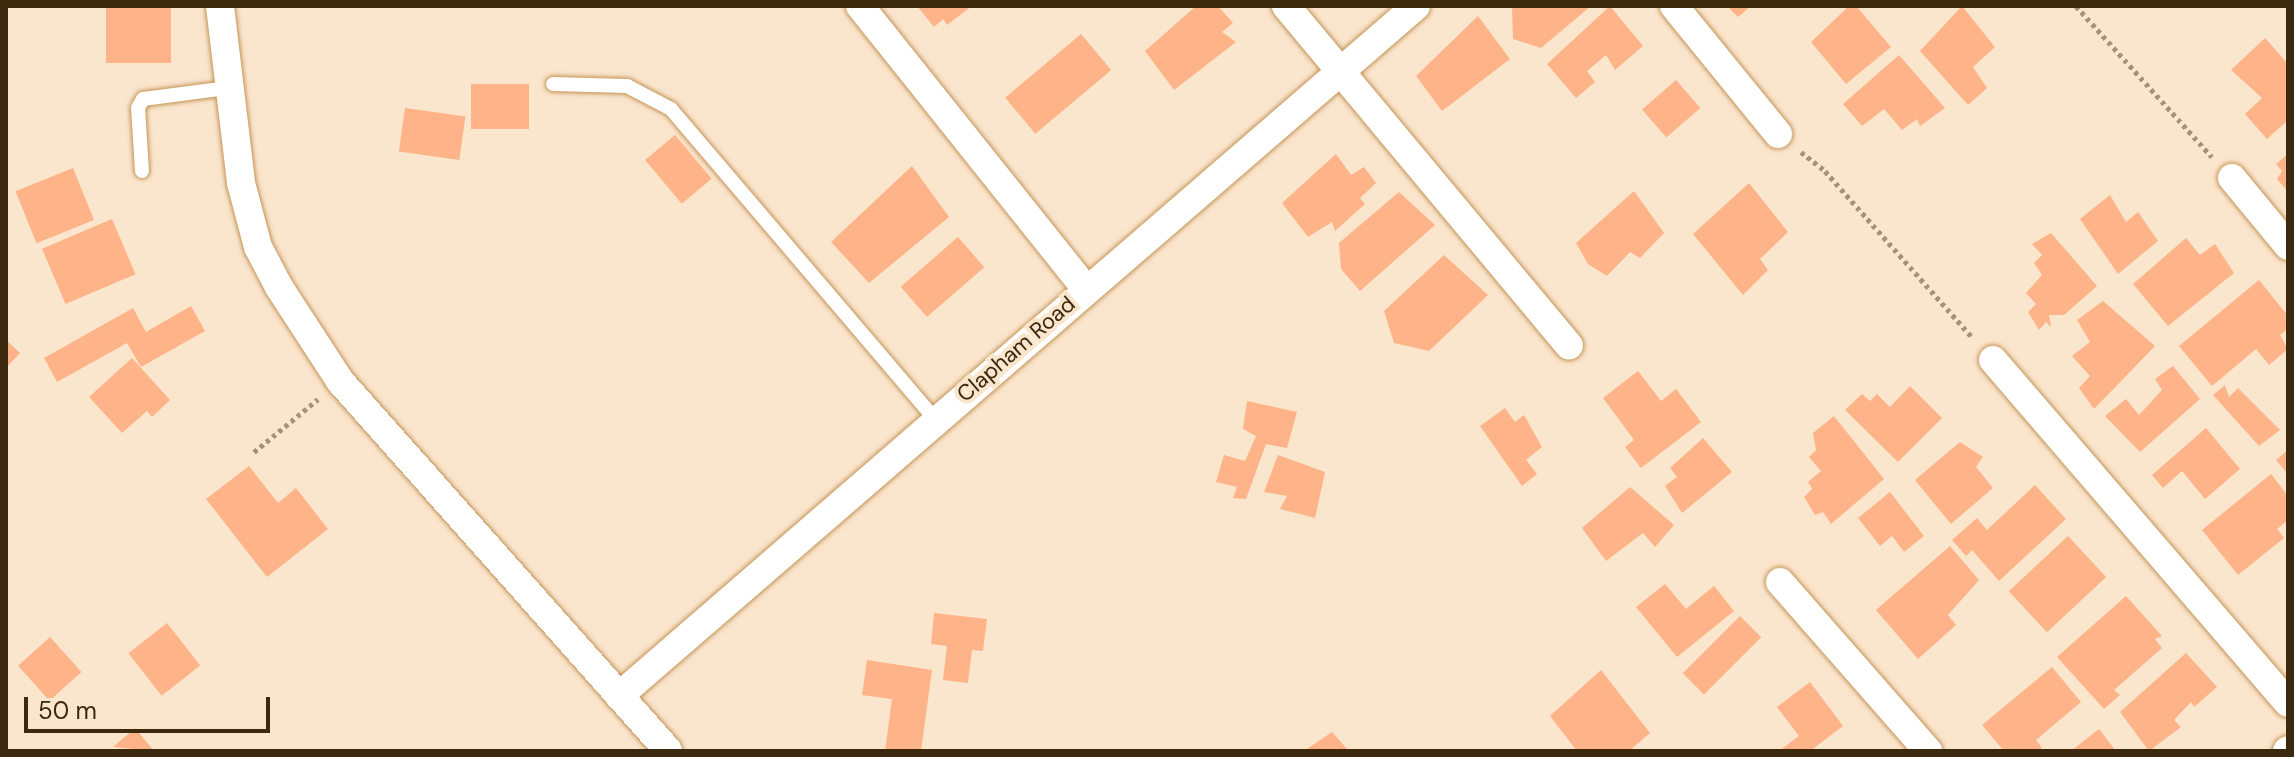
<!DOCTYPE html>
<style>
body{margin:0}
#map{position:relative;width:2294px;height:757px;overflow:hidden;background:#fae5cd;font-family:"DM Sans",sans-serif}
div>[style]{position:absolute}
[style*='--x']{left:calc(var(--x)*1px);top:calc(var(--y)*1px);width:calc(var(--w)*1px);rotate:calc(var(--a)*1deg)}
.building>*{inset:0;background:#feb488;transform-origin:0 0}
.path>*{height:5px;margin-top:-2.5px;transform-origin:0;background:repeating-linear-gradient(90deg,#a79279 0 4px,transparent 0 8px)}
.roads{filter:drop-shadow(0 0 2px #c59456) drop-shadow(0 0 2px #c59456)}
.service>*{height:14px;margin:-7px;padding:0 7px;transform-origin:7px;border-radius:7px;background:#fff}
.minor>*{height:28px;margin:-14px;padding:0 14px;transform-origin:14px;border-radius:14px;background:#fff}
span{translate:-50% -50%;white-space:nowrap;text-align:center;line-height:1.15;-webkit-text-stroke:8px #fae5cd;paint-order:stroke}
.street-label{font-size:22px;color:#3c280d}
.frame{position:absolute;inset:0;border:8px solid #3c280d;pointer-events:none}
.scale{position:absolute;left:24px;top:697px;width:246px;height:36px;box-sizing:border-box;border:4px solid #3c280d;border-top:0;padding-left:10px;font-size:24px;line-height:28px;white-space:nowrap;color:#3c280d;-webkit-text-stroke:6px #fae5cd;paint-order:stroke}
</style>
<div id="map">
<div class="building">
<i style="left:106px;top:6px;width:65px;height:57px"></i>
<i style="clip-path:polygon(917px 6px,972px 6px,947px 25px,943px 19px,934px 27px)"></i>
<i style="clip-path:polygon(1196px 6px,1218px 6px,1233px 23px,1222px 32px,1236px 42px,1174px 90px,1145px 51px)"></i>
<i style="clip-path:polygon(1512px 6px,1591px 6px,1541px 48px,1513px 39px)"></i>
<i style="clip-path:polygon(1610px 6px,1643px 46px,1615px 70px,1606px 55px,1587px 71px,1595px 82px,1576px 98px,1547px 64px)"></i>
<i style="clip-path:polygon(1727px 6px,1751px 6px,1738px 17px)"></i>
<i style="clip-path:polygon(1849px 6px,1856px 6px,1891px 47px,1846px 84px,1811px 42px)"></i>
<i style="clip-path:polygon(1962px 6px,1995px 47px,1973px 67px,1987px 88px,1968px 105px,1920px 51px)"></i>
<i style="clip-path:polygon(1478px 16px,1510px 59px,1442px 111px,1416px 76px)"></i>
<i style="left:1081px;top:34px;width:47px;height:99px;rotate:50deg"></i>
<i style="clip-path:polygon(2265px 38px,2288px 64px,2288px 120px,2267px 139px,2245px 114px,2262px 98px,2231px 70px)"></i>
<i style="clip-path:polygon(1899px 55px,1945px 108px,1920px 126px,1917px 119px,1902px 130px,1884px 109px,1862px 126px,1843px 104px)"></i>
<i style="left:1676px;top:80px;width:37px;height:45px;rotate:49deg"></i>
<i style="left:471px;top:84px;width:58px;height:45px"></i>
<i style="left:405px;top:108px;width:61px;height:44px;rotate:8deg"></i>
<i style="left:675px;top:135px;width:57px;height:39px;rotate:50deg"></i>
<i style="clip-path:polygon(1336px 154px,1351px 175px,1364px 167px,1376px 183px,1360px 198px,1365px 204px,1335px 231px,1332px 222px,1308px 237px,1282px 203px)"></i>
<i style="clip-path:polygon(2288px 154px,2288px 192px,2277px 179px,2282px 171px,2276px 164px)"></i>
<i style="clip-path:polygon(912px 166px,949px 217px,869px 283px,831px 242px)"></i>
<i style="left:73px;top:168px;width:56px;height:62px;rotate:68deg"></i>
<i style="clip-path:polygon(1749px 183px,1788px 232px,1760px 259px,1768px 270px,1743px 295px,1693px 234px)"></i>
<i style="clip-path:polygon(1634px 191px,1664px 233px,1640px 258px,1630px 252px,1607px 276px,1588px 264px,1576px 243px)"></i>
<i style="clip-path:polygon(1399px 192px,1435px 225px,1360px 291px,1341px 269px,1339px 243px)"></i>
<i style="clip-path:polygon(2110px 195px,2126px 222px,2138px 212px,2158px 241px,2118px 274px,2080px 219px)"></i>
<i style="left:112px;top:219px;width:60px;height:76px;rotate:67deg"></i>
<i style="clip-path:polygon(2051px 233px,2097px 286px,2064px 315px,2049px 315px,2051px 327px,2046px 322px,2039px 330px,2028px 312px,2036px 304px,2026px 293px,2042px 275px,2034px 263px,2042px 255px,2032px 244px)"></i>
<i style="left:958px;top:237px;width:40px;height:76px;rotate:49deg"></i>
<i style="clip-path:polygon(2186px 238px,2200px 255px,2215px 244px,2234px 273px,2168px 326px,2133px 284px)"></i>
<i style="clip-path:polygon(1444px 255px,1488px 295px,1429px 351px,1394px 343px,1384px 311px)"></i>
<i style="clip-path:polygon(2259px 280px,2288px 316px,2288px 329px,2280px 335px,2288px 349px,2269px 365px,2256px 349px,2212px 386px,2179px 346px)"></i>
<i style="clip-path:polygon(2103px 301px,2155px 346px,2094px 409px,2079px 388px,2090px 376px,2072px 356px,2090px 342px,2077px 320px)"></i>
<i style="clip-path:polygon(191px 306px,205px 331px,141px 367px,127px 343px,57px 382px,44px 358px,133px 308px,146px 332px)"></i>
<i style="clip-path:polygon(6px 340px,20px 353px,6px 368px)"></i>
<i style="clip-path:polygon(132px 358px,170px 400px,152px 417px,147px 411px,122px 433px,89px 397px)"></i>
<i style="clip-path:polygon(2173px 366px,2200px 399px,2140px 452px,2105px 416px,2126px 399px,2139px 415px,2162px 390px,2155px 379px)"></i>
<i style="clip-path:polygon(1638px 371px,1661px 401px,1676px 389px,1701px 422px,1641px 468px,1625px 447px,1634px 440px,1603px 398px)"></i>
<i style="clip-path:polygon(2225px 385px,2229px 397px,2238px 388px,2280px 430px,2259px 446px,2213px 395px)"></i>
<i style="clip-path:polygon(1910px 386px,1942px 418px,1898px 462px,1845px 410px,1862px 394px,1870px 401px,1877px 394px,1890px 407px)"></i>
<i style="clip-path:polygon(1247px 401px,1297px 412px,1287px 448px,1266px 444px,1246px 499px,1233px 498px,1237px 487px,1216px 482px,1224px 455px,1245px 461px,1256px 436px,1243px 429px)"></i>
<i style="clip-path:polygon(1505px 408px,1515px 422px,1524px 415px,1542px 447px,1526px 460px,1537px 474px,1522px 486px,1480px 426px)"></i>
<i style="clip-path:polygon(1834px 416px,1884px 479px,1831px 524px,1823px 512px,1815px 515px,1804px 497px,1812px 489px,1808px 482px,1821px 471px,1809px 457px,1816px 450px,1813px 433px)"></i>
<i style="clip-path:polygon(2206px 428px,2240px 469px,2205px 499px,2182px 471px,2163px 488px,2152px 475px)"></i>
<i style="clip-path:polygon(1703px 438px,1732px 472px,1682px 513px,1665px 486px,1677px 477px,1670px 468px)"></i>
<i style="clip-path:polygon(1960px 442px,1983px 457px,1976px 467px,1993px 488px,1951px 524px,1915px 480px)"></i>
<i style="clip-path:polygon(2288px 450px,2288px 474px,2276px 460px)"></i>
<i style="clip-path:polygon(1278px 455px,1325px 472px,1315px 518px,1280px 509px,1287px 496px,1264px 492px)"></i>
<i style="clip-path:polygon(249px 466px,278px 503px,296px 488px,328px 529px,267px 577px,206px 499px)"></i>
<i style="clip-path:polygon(2271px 474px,2288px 496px,2288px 520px,2277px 529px,2284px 538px,2238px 575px,2202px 530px)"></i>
<i style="clip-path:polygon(2035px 485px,2066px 519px,1999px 581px,1972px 550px,1966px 556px,1952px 540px,1977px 518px,1987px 530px)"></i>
<i style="clip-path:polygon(1630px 487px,1674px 525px,1655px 547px,1643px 533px,1606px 561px,1582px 528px)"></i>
<i style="clip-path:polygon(1890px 492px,1924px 536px,1904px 552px,1892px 536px,1880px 546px,1858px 518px)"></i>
<i style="left:2068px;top:536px;width:56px;height:81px;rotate:47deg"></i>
<i style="clip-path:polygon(1950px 546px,1979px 580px,1948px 615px,1956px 625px,1918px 659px,1876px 610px)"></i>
<i style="clip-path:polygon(1665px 584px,1686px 609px,1714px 586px,1734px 611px,1677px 657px,1636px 607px)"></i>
<i style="clip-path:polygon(2126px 596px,2162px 636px,2155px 639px,2162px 648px,2114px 690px,2120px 695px,2104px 709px,2057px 657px)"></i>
<i style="clip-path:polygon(934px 613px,987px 619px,983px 651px,972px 650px,968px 683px,943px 680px,947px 646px,931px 644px)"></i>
<i style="left:1740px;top:616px;width:30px;height:81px;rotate:45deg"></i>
<i style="left:167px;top:623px;width:54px;height:49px;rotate:52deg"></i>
<i style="left:50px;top:637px;width:47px;height:43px;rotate:48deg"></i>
<i style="clip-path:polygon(2186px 653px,2217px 687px,2194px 707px,2191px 702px,2174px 720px,2181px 727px,2149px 751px,2120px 712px)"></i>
<i style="clip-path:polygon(867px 660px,932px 670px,921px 751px,885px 751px,892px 699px,862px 695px)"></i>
<i style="clip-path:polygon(2052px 667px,2081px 702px,2036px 740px,2042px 748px,2038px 751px,2004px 751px,1982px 725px)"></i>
<i style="clip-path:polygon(1601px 670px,1650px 733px,1629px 751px,1577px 751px,1550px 716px)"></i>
<i style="clip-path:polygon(1810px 682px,1843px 726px,1810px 751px,1779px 751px,1799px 736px,1777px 707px)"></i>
<i style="clip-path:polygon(135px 728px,154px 751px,113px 747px)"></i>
<i style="clip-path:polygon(2099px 729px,2116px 751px,2071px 751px)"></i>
<i style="clip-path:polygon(1332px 732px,1349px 751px,1304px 751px)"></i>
</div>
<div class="path">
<i style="--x:2076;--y:6;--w:203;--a:48"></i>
<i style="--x:1801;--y:152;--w:31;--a:38"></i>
<i style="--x:1825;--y:171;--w:223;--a:48.5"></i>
<i style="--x:254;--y:452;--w:83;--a:-39.6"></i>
</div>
<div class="roads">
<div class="service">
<i style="--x:553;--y:84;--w:74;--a:1.5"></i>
<i style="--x:627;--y:86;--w:50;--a:27.6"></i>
<i style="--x:671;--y:109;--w:407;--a:49.6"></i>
<i style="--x:142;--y:171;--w:63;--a:-93.6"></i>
<i style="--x:138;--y:108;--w:10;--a:-61"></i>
<i style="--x:143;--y:99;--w:86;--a:-7.4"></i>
</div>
<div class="minor">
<i style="--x:220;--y:6;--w:178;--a:83.2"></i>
<i style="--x:241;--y:183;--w:66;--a:75.1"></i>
<i style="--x:258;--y:247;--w:45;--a:62.3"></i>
<i style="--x:279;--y:287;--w:112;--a:57"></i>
<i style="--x:340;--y:381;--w:494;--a:48.4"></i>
<i style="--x:860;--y:6;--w:361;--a:51.4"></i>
<i style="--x:1286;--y:6;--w:442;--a:50.2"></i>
<i style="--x:1674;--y:6;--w:165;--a:50.9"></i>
<i style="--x:2232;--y:178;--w:88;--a:50.5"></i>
<i style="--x:1993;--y:360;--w:452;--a:49.3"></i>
<i style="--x:1780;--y:582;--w:225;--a:48.8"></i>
<i style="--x:619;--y:696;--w:1054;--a:-40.88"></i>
<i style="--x:2287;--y:751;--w:1;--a:-45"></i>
</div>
</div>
<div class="street-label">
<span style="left:1016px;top:349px;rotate:-41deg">Clapham Road</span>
</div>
<div class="frame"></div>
<div class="scale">50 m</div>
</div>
